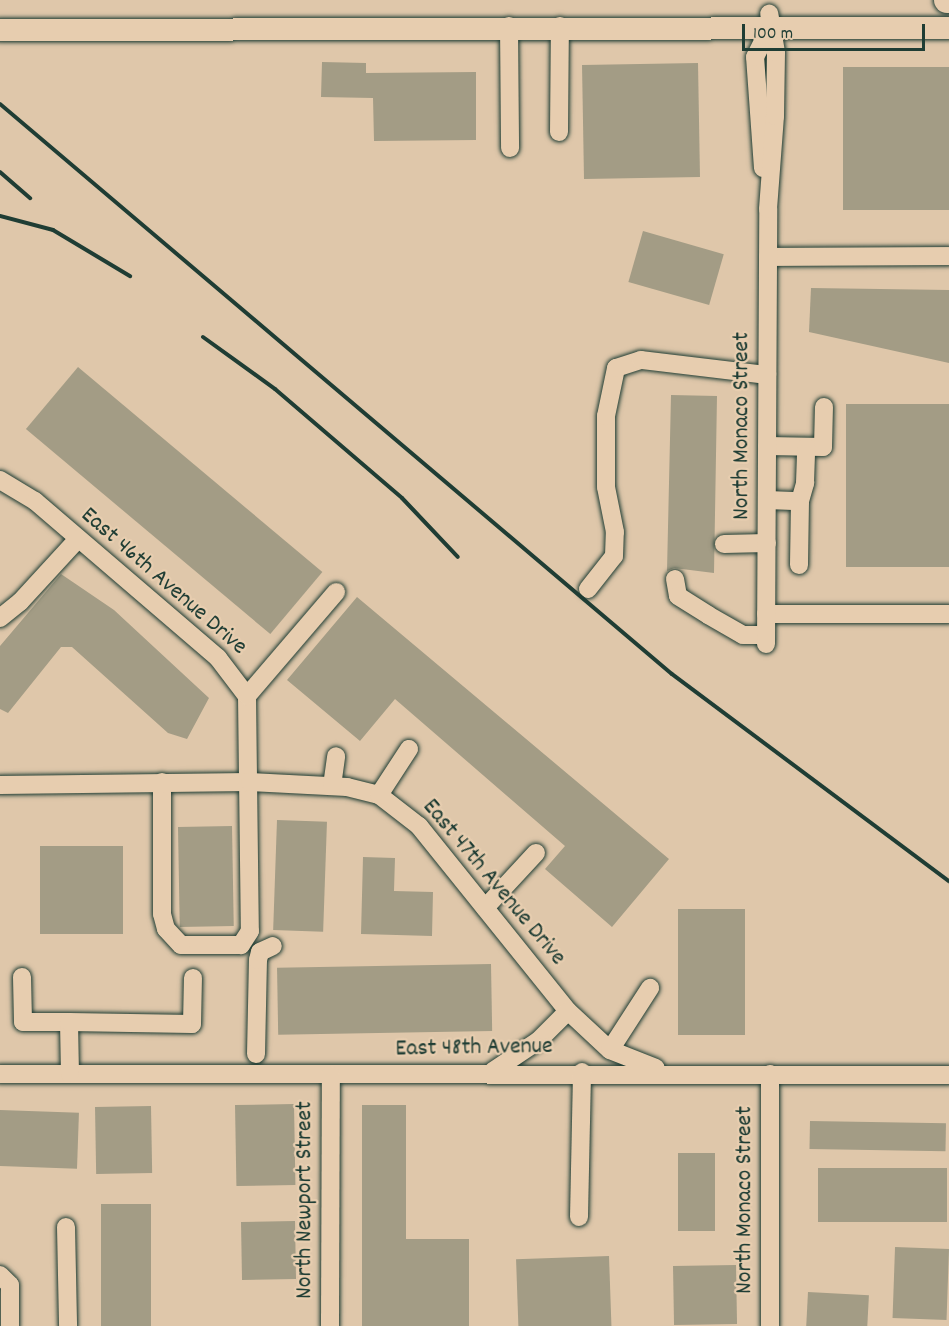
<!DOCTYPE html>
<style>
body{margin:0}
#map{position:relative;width:949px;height:1326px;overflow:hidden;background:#dfc7aa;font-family:Dekko,sans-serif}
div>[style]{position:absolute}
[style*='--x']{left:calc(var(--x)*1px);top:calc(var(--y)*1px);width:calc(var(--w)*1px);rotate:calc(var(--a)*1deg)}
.building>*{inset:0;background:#a39c85;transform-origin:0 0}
.roads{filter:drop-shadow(0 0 2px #1f3d34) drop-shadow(0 0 2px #1f3d34)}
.minor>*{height:18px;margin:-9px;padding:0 9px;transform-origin:9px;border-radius:9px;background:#e7cdaf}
.major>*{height:22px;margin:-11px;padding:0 11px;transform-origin:11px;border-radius:11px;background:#e7cdaf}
.highway>*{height:26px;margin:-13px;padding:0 13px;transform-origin:13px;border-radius:13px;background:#e7cdaf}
.rail>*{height:4px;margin:-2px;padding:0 2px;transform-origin:2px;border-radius:2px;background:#1f3d34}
span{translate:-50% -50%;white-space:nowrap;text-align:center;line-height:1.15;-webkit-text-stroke:4.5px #e7cdaf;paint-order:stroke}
.street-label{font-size:24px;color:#1f3d34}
.scale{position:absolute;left:742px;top:24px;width:183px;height:27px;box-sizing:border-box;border:3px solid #1f3d34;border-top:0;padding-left:8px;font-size:18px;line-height:21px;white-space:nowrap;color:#1f3d34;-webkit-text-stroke:4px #e7cdaf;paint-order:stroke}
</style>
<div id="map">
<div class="building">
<i style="clip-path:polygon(322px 62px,366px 63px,366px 73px,476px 72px,476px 140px,374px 141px,373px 98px,321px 97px)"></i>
<i style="left:698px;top:63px;width:114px;height:116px;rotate:89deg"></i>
<i style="left:949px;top:67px;width:143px;height:106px;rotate:90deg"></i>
<i style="left:643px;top:231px;width:84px;height:53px;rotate:16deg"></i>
<i style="clip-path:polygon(811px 288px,949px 290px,949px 363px,809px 332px)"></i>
<i style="left:78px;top:367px;width:319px;height:81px;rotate:40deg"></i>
<i style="clip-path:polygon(671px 395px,717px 396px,714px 573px,674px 568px,667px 571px)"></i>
<i style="left:949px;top:404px;width:163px;height:103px;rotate:90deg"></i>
<i style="clip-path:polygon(61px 574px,114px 610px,209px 698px,187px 739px,168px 733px,72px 647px,61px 647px,8px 713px,0 709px,0 646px)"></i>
<i style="clip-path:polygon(357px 597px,669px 859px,612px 927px,545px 869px,565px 846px,395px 699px,360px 741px,287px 680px)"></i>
<i style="left:277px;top:820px;width:50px;height:110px;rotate:2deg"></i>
<i style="left:232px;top:826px;width:100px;height:54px;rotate:89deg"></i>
<i style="left:123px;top:846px;width:88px;height:83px;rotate:90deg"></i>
<i style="clip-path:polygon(363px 857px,395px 858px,394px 891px,433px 892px,432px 936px,361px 934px)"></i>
<i style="left:678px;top:909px;width:67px;height:126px"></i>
<i style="left:491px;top:964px;width:67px;height:214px;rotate:89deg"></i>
<i style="left:294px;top:1104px;width:81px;height:59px;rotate:89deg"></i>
<i style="clip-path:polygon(362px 1105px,406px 1105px,406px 1239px,469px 1239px,469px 1326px,362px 1326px)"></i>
<i style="left:151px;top:1106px;width:67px;height:56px;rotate:89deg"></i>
<i style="left:0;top:1110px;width:79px;height:56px;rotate:2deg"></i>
<i style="left:810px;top:1121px;width:136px;height:28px;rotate:1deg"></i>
<i style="left:678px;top:1153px;width:37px;height:78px"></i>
<i style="left:947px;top:1168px;width:54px;height:129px;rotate:90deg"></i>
<i style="left:101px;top:1204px;width:50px;height:122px"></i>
<i style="left:295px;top:1221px;width:58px;height:54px;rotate:89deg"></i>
<i style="left:949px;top:1249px;width:71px;height:54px;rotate:92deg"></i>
<i style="left:609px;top:1256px;width:70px;height:93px;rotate:88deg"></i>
<i style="left:736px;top:1265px;width:59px;height:63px;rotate:89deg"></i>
<i style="left:808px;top:1292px;width:61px;height:34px;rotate:3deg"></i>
</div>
<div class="roads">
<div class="minor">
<i style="--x:509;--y:26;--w:122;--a:89.5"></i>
<i style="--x:559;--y:132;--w:106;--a:-89.5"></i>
<i style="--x:763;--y:168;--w:111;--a:-94.1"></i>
<i style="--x:755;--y:57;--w:31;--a:-63"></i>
<i style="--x:768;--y:257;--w:181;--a:-0.3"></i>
<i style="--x:767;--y:446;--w:56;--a:1"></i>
<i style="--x:823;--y:447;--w:40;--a:-88.6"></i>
<i style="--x:0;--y:480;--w:41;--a:31"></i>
<i style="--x:35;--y:501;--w:241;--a:40.6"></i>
<i style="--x:218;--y:658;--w:48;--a:52.7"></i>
<i style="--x:247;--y:696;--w:235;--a:89.3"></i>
<i style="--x:250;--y:931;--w:17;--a:123"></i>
<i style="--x:241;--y:945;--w:60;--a:180"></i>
<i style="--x:181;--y:945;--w:22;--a:-133"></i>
<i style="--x:166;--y:929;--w:16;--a:-105"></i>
<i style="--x:162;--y:914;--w:132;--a:-90"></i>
<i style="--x:767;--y:500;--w:33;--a:2"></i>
<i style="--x:800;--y:501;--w:64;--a:90.9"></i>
<i style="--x:800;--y:501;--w:19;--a:-74"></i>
<i style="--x:805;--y:483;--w:36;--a:-88"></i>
<i style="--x:724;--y:544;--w:43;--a:-1.3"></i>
<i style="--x:675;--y:579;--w:17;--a:80"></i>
<i style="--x:678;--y:596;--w:36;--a:32"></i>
<i style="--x:708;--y:615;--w:40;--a:29.7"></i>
<i style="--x:743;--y:635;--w:23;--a:0"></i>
<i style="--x:588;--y:589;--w:42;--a:-51.8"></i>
<i style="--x:614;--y:556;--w:24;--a:-88"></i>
<i style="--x:615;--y:532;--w:46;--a:-101.3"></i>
<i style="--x:606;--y:487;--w:71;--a:-90"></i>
<i style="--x:606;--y:416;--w:49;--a:-78.2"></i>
<i style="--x:616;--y:368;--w:26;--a:-18"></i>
<i style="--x:641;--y:360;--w:127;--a:6.8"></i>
<i style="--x:766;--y:614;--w:183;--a:0"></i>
<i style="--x:0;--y:618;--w:26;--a:-39"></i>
<i style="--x:20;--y:602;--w:86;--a:-47.4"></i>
<i style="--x:766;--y:644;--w:435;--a:-89.7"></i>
<i style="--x:768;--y:209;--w:93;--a:-85.7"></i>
<i style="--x:775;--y:116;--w:64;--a:-89.1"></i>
<i style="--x:776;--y:52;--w:39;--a:-100"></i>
<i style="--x:247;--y:696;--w:137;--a:-49.4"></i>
<i style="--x:0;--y:785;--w:250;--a:-0.7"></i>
<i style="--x:250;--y:782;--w:97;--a:3"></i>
<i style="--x:347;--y:787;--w:33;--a:14"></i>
<i style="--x:379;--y:795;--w:51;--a:37.8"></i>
<i style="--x:419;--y:826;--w:238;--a:51.2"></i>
<i style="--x:568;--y:1011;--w:57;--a:42.9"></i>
<i style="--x:610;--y:1050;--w:49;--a:21.4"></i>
<i style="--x:332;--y:786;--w:30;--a:-82"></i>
<i style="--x:379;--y:795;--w:55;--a:-56.9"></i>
<i style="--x:485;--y:908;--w:75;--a:-47.2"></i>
<i style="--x:22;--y:977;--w:45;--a:88.7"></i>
<i style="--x:23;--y:1022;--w:46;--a:0"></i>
<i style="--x:610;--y:1050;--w:74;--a:-57.2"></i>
<i style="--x:256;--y:1054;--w:94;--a:-88.8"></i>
<i style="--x:258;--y:960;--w:8;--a:-76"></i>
<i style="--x:260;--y:952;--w:14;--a:-25"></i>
<i style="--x:493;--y:1071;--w:54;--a:-33.7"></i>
<i style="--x:538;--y:1041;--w:42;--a:-45"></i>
<i style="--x:0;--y:1074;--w:949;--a:0.06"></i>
<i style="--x:70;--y:1074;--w:52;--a:-91.1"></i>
<i style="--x:69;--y:1022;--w:123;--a:0.9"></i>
<i style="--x:192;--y:1024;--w:46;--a:-88.8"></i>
<i style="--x:770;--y:1074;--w:252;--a:90"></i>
<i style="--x:579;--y:1217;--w:145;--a:-88.8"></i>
<i style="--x:66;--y:1227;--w:99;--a:88.8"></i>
<i style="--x:0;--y:1275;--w:14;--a:45"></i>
<i style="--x:10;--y:1285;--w:41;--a:90"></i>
<i style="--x:330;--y:1326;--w:251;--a:-89.8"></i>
</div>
<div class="major">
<i style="--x:0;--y:30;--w:949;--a:-0.12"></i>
</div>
<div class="highway">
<i style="--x:947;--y:0;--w:2;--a:0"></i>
</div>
</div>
<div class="rail">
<i style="--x:0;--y:104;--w:881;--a:40.31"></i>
<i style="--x:672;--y:674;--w:346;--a:36.8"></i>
<i style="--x:0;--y:172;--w:40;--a:41"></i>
<i style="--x:0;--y:216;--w:55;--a:14.8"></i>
<i style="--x:53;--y:230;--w:90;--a:30.9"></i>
<i style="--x:203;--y:337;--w:89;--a:35.8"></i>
<i style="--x:275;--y:389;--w:167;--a:40.6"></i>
<i style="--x:402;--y:498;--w:81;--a:46.5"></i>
</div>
<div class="street-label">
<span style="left:743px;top:426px;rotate:-90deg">North Monaco Street</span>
<span style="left:163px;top:582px;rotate:41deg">East 46th Avenue Drive</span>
<span style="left:493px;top:883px;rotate:50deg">East 47th Avenue Drive</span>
<span style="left:474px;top:1049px;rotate:-1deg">East 48th Avenue</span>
<span style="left:306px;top:1200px;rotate:-90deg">North Newport Street</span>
<span style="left:746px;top:1200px;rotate:-90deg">North Monaco Street</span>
</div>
<div class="scale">100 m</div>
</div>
